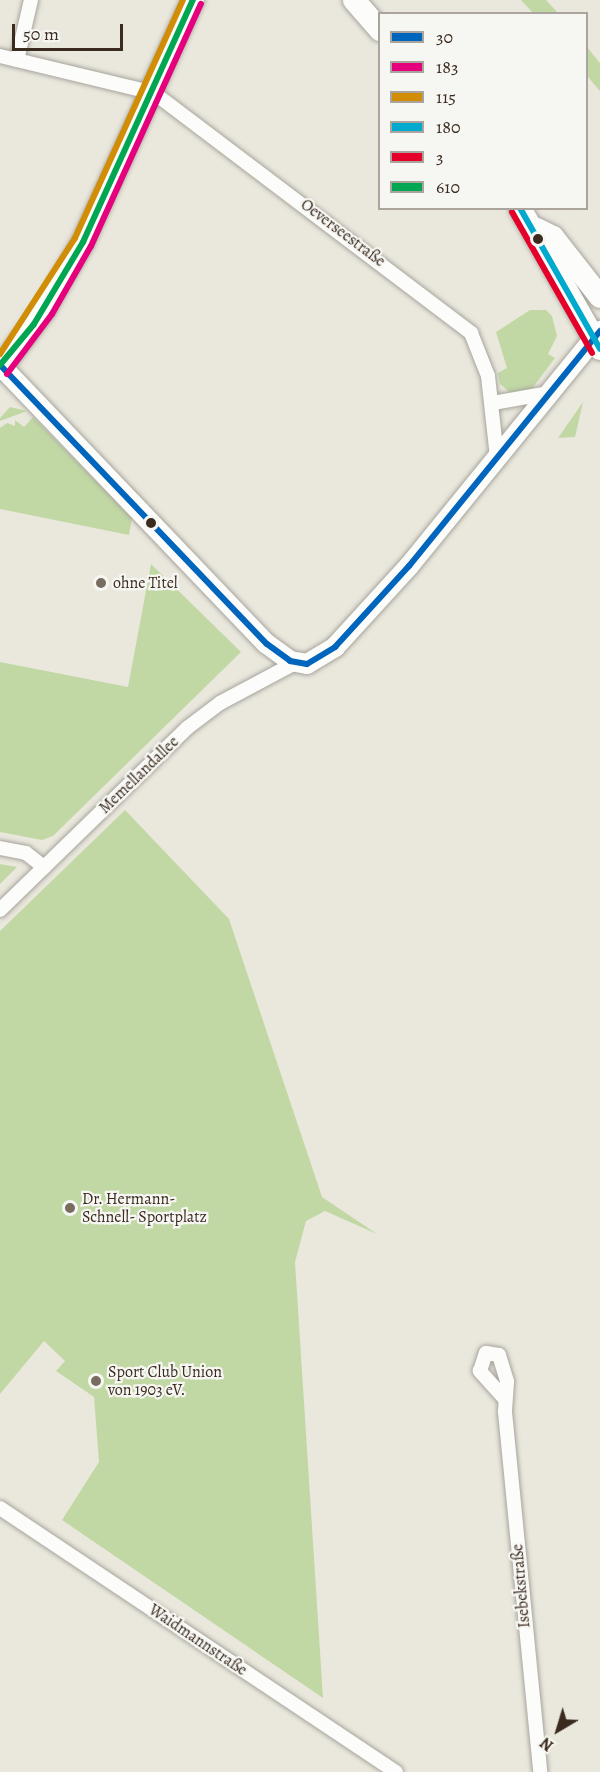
<!DOCTYPE html>
<meta charset="utf-8">
<style>
body{margin:0}
#map{position:relative;width:600px;height:1772px;overflow:hidden;background:#eae8dd;font-family:Alegreya,serif}
div>[style]{position:absolute}
[style*='--x']{left:calc(var(--x)*1px);top:calc(var(--y)*1px);width:calc(var(--w)*1px);rotate:calc(var(--a)*1deg)}
.green>*{inset:0;background:#c1d8a5}
.roads{filter:drop-shadow(0 0 2px #a7a49d) drop-shadow(0 0 2px #a7a49d)}
.street>*{height:14px;margin:-7px;padding:0 7px;transform-origin:7px;border-radius:7px;background:#fcfcfa}
.secondary>*{height:20px;margin:-10px;padding:0 10px;transform-origin:10px;border-radius:10px;background:#fcfcfa}
.primary>*{height:22px;margin:-11px;padding:0 11px;transform-origin:11px;border-radius:11px;background:#fcfcfa}
.bus-1>*{height:6px;margin:-3px;padding:0 3px;transform-origin:3px;border-radius:3px;background:#0065bd}
.bus-2>*{height:6px;margin:-3px;padding:0 3px;transform-origin:3px;border-radius:3px;background:#e5007d}
.bus-3>*{height:6px;margin:-3px;padding:0 3px;transform-origin:3px;border-radius:3px;background:#d18d06}
.bus-4>*{height:6px;margin:-3px;padding:0 3px;transform-origin:3px;border-radius:3px;background:#00a9ce}
.bus-5>*{height:6px;margin:-3px;padding:0 3px;transform-origin:3px;border-radius:3px;background:#e4002b}
.bus-6>*{height:6px;margin:-3px;padding:0 3px;transform-origin:3px;border-radius:3px;background:#00a651}
.dots>*{width:16px;height:16px;translate:-50% -50%;box-sizing:border-box;border:3px solid #f6f6f2;border-radius:50%}
span{translate:-50% -50%;white-space:nowrap;text-align:center;line-height:1.15;-webkit-text-stroke:4.5px #f6f6f2;paint-order:stroke}
.street-label{font-size:16px;color:#3b2a1e}
.poi-label{font-size:16px;color:#3b2a1e}
.left{translate:0 -50%;text-align:left}
.legend{position:absolute;left:378px;top:12px;width:210px;height:198px;box-sizing:border-box;background:#f6f6f2;border:2px solid #aba49d;margin:0;padding:8px 10px;list-style:none;font-size:18px;color:#3b2a1e}
.legend li{display:flex;align-items:center;gap:12px;height:30px}
.legend b{width:30px;border:2px solid #aba49d}
.north{position:absolute;left:528px;top:1700px;width:60px;height:60px;-webkit-text-stroke:4px #f6f6f2;paint-order:stroke;rotate:218deg;font-size:16px;font-weight:700;line-height:24px;text-align:center;color:#3b2a1e}
.north::after{content:'';display:block;margin:auto;width:21px;height:27px;background:#3b2a1e;clip-path:polygon(50% 0,100% 100%,50% 72%,0 100%)}
.scale{position:absolute;left:12px;top:24px;width:111px;height:27px;box-sizing:border-box;border:3px solid #3b2a1e;border-top:0;padding-left:8px;font-size:18px;line-height:21px;white-space:nowrap;color:#3b2a1e;-webkit-text-stroke:4px #f6f6f2;paint-order:stroke}
</style>
<div id="map">
<div class="green">
<i style="clip-path:polygon(521px 0,546px 0,558px 13px,533px 13px)"></i>
<i style="clip-path:polygon(587px 47px,600px 63px,600px 91px,587px 76px)"></i>
<i style="clip-path:polygon(530px 310px,546px 310px,552px 316px,557px 336px,548px 354px,555px 358px,531px 390px,513px 395px,500px 384px,498px 373px,507px 368px,496px 332px)"></i>
<i style="clip-path:polygon(583px 402px,575px 437px,558px 438px)"></i>
<i style="clip-path:polygon(10px 407px,27px 411px,0 421px,0 418px)"></i>
<i style="clip-path:polygon(33px 417px,132px 518px,129px 535px,0 509px,0 428px,7px 423px,15px 426px,15px 420px,24px 427px)"></i>
<i style="clip-path:polygon(151px 564px,241px 652px,53px 836px,42px 840px,0 832px,0 662px,128px 687px)"></i>
<i style="clip-path:polygon(125px 810px,229px 919px,322px 1197px,377px 1234px,325px 1211px,306px 1221px,295px 1262px,323px 1698px,62px 1520px,99px 1462px,94px 1397px,56px 1371px,65px 1361px,44px 1341px,0 1394px,0 931px)"></i>
<i style="clip-path:polygon(0 864px,17px 867px,0 884px)"></i>
</div>
<div class="roads">
<div class="street">
<i style="--x:0;--y:56;--w:158;--a:13.5"></i>
<i style="--x:154;--y:93;--w:398;--a:37.1"></i>
<i style="--x:471;--y:333;--w:46;--a:68.4"></i>
<i style="--x:488;--y:376;--w:82;--a:83.7"></i>
<i style="--x:17;--y:60;--w:62;--a:-76.9"></i>
<i style="--x:493;--y:403;--w:57;--a:-10.1"></i>
<i style="--x:0;--y:848;--w:26;--a:11"></i>
<i style="--x:26;--y:853;--w:23;--a:38"></i>
<i style="--x:0;--y:910;--w:261;--a:-44.2"></i>
<i style="--x:187;--y:728;--w:41;--a:-37.1"></i>
<i style="--x:220;--y:703;--w:85;--a:-28.1"></i>
<i style="--x:505;--y:1399;--w:38;--a:-132"></i>
<i style="--x:480;--y:1371;--w:19;--a:-72"></i>
<i style="--x:486;--y:1353;--w:13;--a:9"></i>
<i style="--x:499;--y:1355;--w:28;--a:73"></i>
<i style="--x:507;--y:1382;--w:30;--a:94"></i>
<i style="--x:505;--y:1412;--w:362;--a:84.4"></i>
<i style="--x:0;--y:1508;--w:476;--a:33.7"></i>
</div>
<div class="secondary">
<i style="--x:0;--y:365;--w:386;--a:46.3"></i>
<i style="--x:267;--y:644;--w:29;--a:36"></i>
<i style="--x:290;--y:661;--w:17;--a:10"></i>
<i style="--x:307;--y:664;--w:33;--a:-31"></i>
<i style="--x:335;--y:647;--w:110;--a:-47.6"></i>
<i style="--x:409;--y:566;--w:303;--a:-50.9"></i>
</div>
<div class="primary">
<i style="--x:354;--y:0;--w:40;--a:49"></i>
<i style="--x:520;--y:208;--w:162;--a:60.4"></i>
<i style="--x:537;--y:229;--w:18;--a:27"></i>
<i style="--x:553;--y:237;--w:76;--a:51.9"></i>
<i style="--x:0;--y:369;--w:74;--a:-53.3"></i>
<i style="--x:44;--y:310;--w:78;--a:-60.2"></i>
<i style="--x:83;--y:242;--w:266;--a:-65.6"></i>
</div>
</div>
<div class="bus-1">
<i style="--x:2;--y:367;--w:383;--a:46.3"></i>
<i style="--x:267;--y:644;--w:29;--a:36"></i>
<i style="--x:290;--y:661;--w:17;--a:10"></i>
<i style="--x:307;--y:664;--w:33;--a:-31"></i>
<i style="--x:335;--y:647;--w:110;--a:-47.6"></i>
<i style="--x:409;--y:566;--w:303;--a:-50.9"></i>
</div>
<div class="bus-2">
<i style="--x:7;--y:374;--w:75;--a:-53.1"></i>
<i style="--x:52;--y:314;--w:78;--a:-60.2"></i>
<i style="--x:91;--y:246;--w:266;--a:-65.6"></i>
</div>
<div class="bus-3">
<i style="--x:0;--y:354;--w:138;--a:-57.1"></i>
<i style="--x:75;--y:238;--w:261;--a:-65.6"></i>
</div>
<div class="bus-4">
<i style="--x:520;--y:208;--w:162;--a:60.4"></i>
</div>
<div class="bus-5">
<i style="--x:512;--y:212;--w:162;--a:60.4"></i>
</div>
<div class="bus-6">
<i style="--x:0;--y:365;--w:53;--a:-50.3"></i>
<i style="--x:34;--y:324;--w:96;--a:-59.1"></i>
<i style="--x:83;--y:242;--w:266;--a:-65.6"></i>
</div>
<div class="dots">
<i style="left:538px;top:239px;background:#3b2a1e"></i>
<i style="left:151px;top:523px;background:#3b2a1e"></i>
<i style="left:101px;top:583px;background:#786c61"></i>
<i style="left:70px;top:1208px;background:#786c61"></i>
<i style="left:96px;top:1381px;background:#786c61"></i>
</div>
<div class="street-label">
<span style="left:343px;top:233px;rotate:37deg">Oeverseestraße</span>
<span style="left:139px;top:775px;rotate:-44deg">Memellandallee</span>
<span style="left:521px;top:1586px;rotate:-95deg">Isebekstraße</span>
<span style="left:198px;top:1640px;rotate:34deg">Waidmannstraße</span>
</div>
<div class="poi-label">
<span class="left" style="left:113px;top:583px">ohne Titel</span>
<span class="left" style="left:82px;top:1208px">Dr. Hermann-<br>Schnell- Sportplatz</span>
<span class="left" style="left:108px;top:1381px">Sport Club Union<br>von 1903 eV.</span>
</div>
<ul class="legend">
<li><b style="height:8px;background:#0065bd"></b>30</li>
<li><b style="height:8px;background:#e5007d"></b>183</li>
<li><b style="height:8px;background:#d18d06"></b>115</li>
<li><b style="height:8px;background:#00a9ce"></b>180</li>
<li><b style="height:8px;background:#e4002b"></b>3</li>
<li><b style="height:8px;background:#00a651"></b>610</li>
</ul>
<div class="north">N</div>
<div class="scale">50 m</div>
</div>
